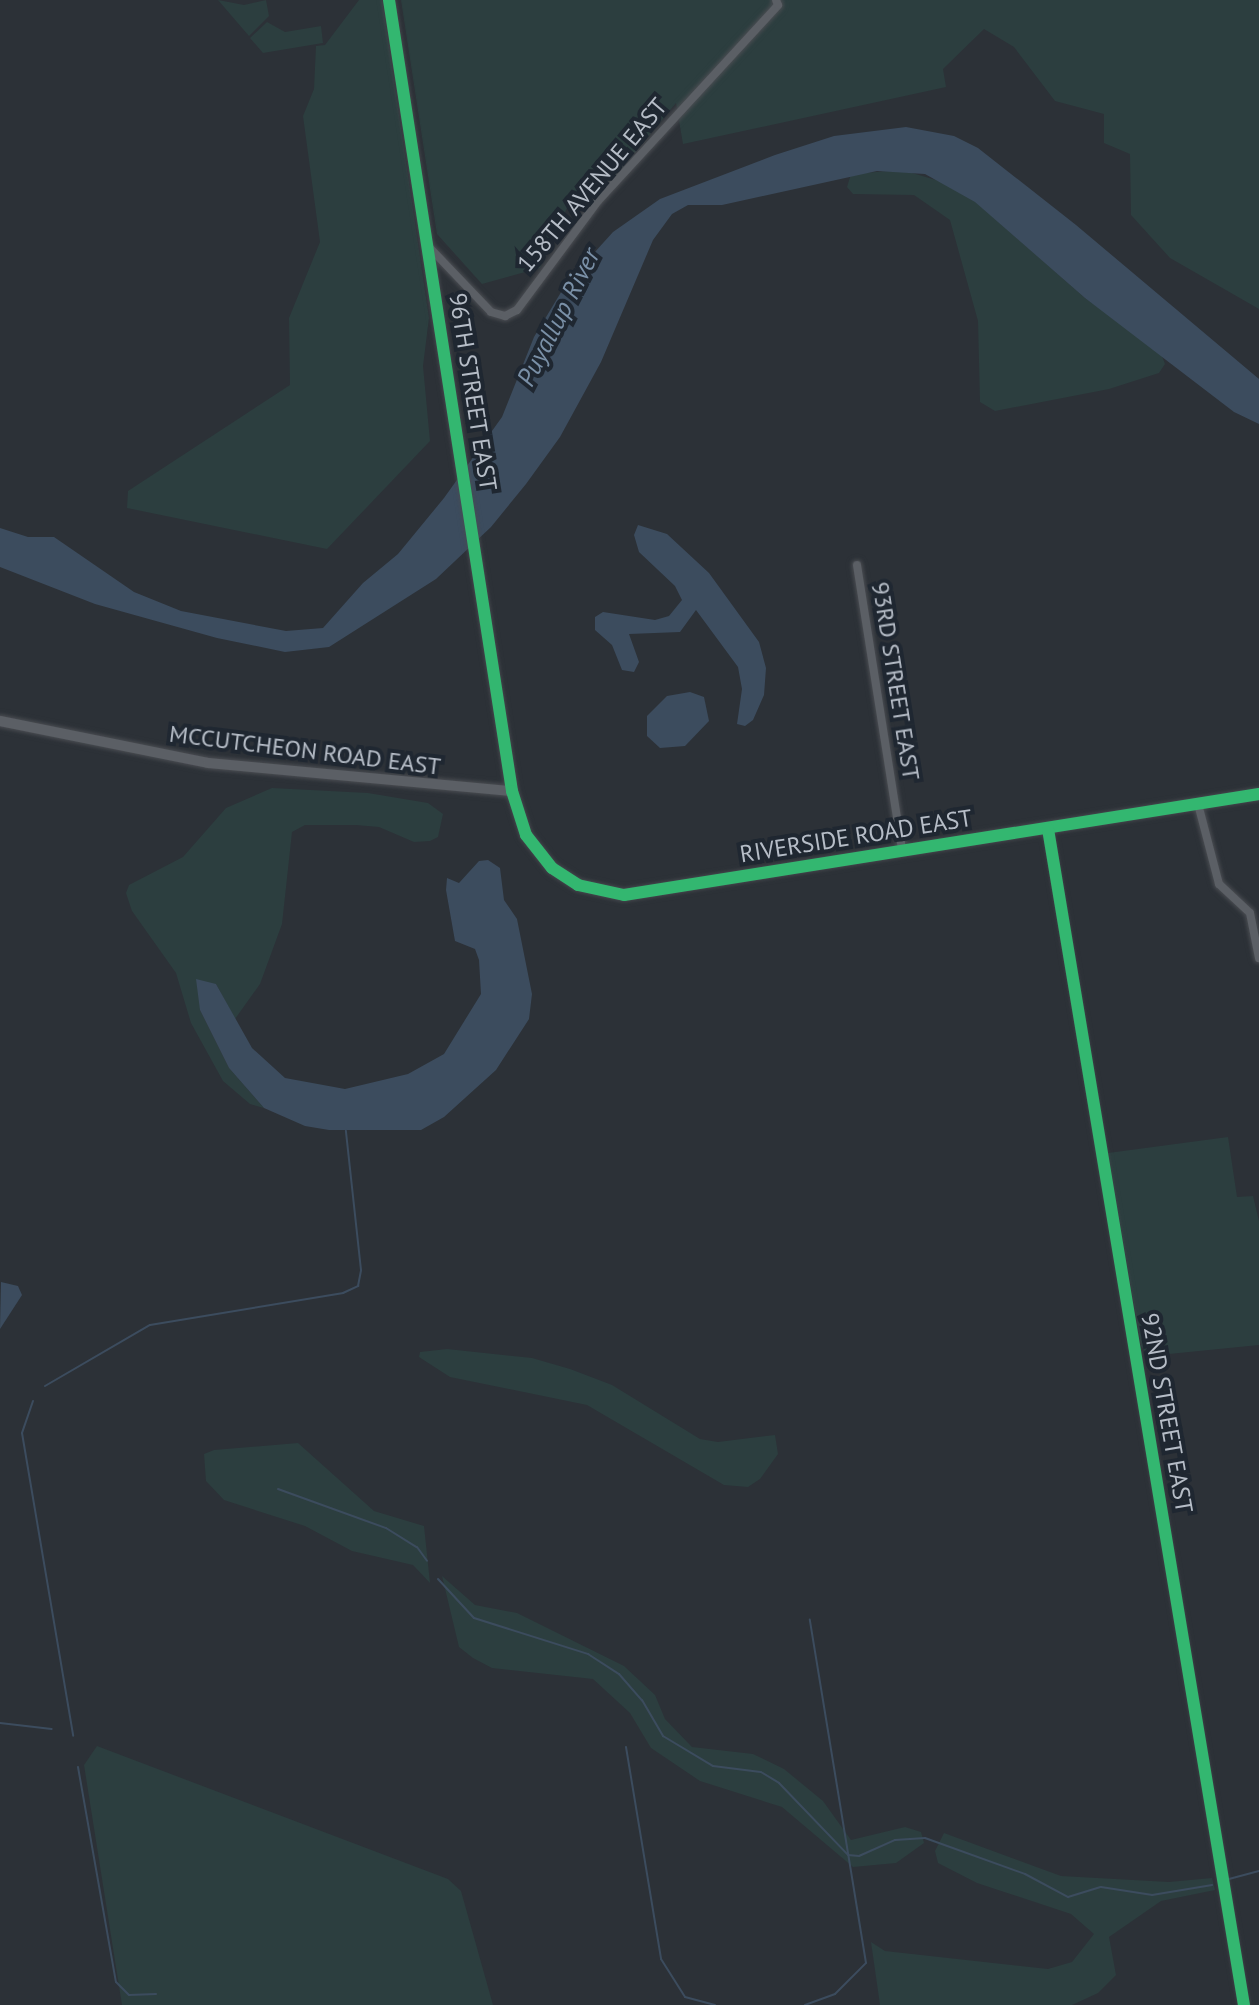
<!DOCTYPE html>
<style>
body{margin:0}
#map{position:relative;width:1259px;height:2005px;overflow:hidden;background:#2c3137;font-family:"PT Sans",sans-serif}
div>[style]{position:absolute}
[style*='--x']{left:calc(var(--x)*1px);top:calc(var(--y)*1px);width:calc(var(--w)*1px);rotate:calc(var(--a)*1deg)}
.green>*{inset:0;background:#2c3e3f}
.water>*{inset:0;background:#3c4c5e}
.stream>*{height:2px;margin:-1px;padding:0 1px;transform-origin:1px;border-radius:1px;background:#3c4c5e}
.roads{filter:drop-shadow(0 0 2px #4a4d52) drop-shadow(0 0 2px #4a4d52)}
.minor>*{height:8px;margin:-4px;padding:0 4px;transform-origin:4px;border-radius:4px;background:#5b5f65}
.tertiary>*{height:10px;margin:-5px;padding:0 5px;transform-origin:5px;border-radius:5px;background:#5b5f65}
.cycleway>*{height:12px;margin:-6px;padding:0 6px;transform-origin:6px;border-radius:6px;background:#33b770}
span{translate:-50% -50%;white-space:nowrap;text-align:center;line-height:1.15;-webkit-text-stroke:8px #1f2731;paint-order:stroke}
.street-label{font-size:24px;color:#b6bdc7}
.water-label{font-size:26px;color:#7a90a7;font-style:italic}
</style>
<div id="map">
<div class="green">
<i style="clip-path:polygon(218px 0,244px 5px,266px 0,269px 16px,249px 36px)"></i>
<i style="clip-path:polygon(359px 0,382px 0,429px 318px,423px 366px,430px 441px,327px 549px,127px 508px,128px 491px,290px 385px,289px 318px,320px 242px,303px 116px,314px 89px,316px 46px,325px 45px)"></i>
<i style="clip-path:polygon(401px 0,1259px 0,1259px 309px,1170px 258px,1131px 215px,1130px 154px,1104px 143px,1104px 114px,1055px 101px,1014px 47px,984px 29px,943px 69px,946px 87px,683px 144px,676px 103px,613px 179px,571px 199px,540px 268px,482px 284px,437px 234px)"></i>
<i style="clip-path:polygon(267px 22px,285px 32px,321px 26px,323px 43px,263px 53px,250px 38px)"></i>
<i style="clip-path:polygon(902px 170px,946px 183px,976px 202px,1085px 298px,1160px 351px,1165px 364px,1159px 373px,1109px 389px,995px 411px,980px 402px,978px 321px,950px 220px,914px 195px,853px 194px,847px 187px,851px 174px)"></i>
<i style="clip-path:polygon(272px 788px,368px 793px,428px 803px,443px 814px,438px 837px,430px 841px,414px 842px,379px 827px,356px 825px,305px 825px,292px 832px,282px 924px,260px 984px,235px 1019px,216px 984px,200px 1010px,229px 1068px,264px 1108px,250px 1104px,223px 1081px,191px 1023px,176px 973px,132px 911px,126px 893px,129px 885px,183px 857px,226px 808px)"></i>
<i style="clip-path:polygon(1228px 1137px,1237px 1197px,1253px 1196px,1259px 1221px,1259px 1345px,1149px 1356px,1141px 1346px,1108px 1153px)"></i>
<i style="clip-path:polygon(447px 1349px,532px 1358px,570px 1369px,612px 1385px,700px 1439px,718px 1442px,775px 1435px,778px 1454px,760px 1479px,748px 1487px,724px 1485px,587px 1405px,450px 1377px,419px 1357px,420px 1352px)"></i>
<i style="clip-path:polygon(298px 1443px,374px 1511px,424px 1526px,430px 1583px,413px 1565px,352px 1551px,305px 1526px,224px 1500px,206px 1481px,204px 1454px,214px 1450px)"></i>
<i style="clip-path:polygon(442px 1576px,475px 1605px,517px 1613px,624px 1666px,655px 1695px,665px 1719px,692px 1747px,753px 1754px,784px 1769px,823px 1801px,851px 1840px,905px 1827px,921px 1832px,924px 1843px,896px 1863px,853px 1867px,782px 1807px,700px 1781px,651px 1748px,630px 1713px,593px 1679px,492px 1668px,473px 1658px,459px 1647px)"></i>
<i style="clip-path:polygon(97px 1746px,448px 1879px,461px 1891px,493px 2005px,122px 2005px,84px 1765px)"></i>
<i style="clip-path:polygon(944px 1833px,1061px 1876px,1169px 1882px,1212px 1878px,1215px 1890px,1161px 1901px,1109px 1937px,1116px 1975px,1098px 1993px,1072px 2005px,880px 2005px,871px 1942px,885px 1951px,1048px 1969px,1072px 1962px,1094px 1934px,1071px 1914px,977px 1883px,938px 1863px,935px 1851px)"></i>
</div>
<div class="water">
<i style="clip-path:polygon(906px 127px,954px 136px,978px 148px,1076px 225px,1259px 379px,1259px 424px,1234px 412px,1085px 298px,975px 202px,925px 174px,877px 171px,722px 205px,688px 205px,672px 214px,653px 240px,601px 362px,560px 437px,526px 484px,491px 527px,436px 579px,329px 647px,285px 652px,217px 638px,95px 604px,0 567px,0 528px,28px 537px,54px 537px,134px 592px,181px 611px,286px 631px,323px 628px,363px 583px,398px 554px,444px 498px,502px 417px,534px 337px,566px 284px,613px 232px,660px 199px,775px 155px,834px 136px)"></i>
<i style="clip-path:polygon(638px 525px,667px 534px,709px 573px,759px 642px,766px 668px,764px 695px,753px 720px,745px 726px,737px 724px,742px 689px,738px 667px,696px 610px,680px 632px,629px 634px,639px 662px,634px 672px,622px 670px,612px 645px,595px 630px,595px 617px,603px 612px,655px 620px,669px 616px,682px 600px,675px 586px,639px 552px,634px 535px)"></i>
<i style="clip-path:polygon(690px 692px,704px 697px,709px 721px,685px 746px,660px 748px,647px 736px,647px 716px,667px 696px)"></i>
<i style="clip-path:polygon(488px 860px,500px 868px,504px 900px,517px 919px,532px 994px,529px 1019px,496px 1070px,444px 1117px,421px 1130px,329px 1130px,305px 1126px,264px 1108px,229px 1068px,200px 1010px,196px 979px,216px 984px,252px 1048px,285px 1078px,345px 1089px,408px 1074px,444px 1054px,481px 994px,479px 960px,475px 949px,455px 941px,446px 890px,447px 878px,459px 883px,479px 861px)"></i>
<i style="clip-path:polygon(1px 1282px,18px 1286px,22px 1295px,0 1329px)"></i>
</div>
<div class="stream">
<i style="--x:45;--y:1386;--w:121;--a:-30.2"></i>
<i style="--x:150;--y:1325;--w:196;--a:-9.4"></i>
<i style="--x:343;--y:1293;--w:17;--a:-25"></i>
<i style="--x:358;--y:1286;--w:16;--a:-79"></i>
<i style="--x:361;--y:1270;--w:140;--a:-96.2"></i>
<i style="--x:33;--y:1401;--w:34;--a:109"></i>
<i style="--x:22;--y:1433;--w:307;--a:80.4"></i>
<i style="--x:278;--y:1489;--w:115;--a:19.9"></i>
<i style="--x:386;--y:1528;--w:36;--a:32"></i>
<i style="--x:417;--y:1547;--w:17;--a:54"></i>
<i style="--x:438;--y:1579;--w:53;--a:47.3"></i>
<i style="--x:474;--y:1618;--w:120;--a:17.5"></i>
<i style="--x:588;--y:1654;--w:37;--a:33"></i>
<i style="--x:619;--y:1674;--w:35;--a:49"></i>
<i style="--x:642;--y:1700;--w:42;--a:59.7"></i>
<i style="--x:663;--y:1736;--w:58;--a:31"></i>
<i style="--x:713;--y:1766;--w:48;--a:7.1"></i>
<i style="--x:761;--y:1772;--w:21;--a:31"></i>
<i style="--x:779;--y:1783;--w:100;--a:46.2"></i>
<i style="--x:848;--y:1855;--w:11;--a:5"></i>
<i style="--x:859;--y:1856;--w:39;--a:-24"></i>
<i style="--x:895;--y:1840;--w:30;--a:-4"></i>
<i style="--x:925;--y:1838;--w:106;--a:19.8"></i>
<i style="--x:1025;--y:1874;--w:49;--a:28.1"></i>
<i style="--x:1068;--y:1897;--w:34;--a:-17"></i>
<i style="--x:1101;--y:1887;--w:52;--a:8.9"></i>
<i style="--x:1152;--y:1895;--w:61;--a:-9.5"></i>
<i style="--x:0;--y:1723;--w:52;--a:6.6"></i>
<i style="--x:626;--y:1747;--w:215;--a:80.6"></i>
<i style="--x:661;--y:1959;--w:45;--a:57.7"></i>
<i style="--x:685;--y:1997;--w:31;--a:15"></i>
<i style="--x:78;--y:1767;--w:218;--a:80"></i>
<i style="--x:116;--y:1982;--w:18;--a:45"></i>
<i style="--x:129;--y:1995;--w:27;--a:-2"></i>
<i style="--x:1229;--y:1879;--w:31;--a:-15"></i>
<i style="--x:805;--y:2005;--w:32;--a:-20"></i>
<i style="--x:835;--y:1994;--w:44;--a:-45"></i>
<i style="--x:866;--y:1963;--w:348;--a:-99.3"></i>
</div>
<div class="roads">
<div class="minor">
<i style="--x:428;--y:246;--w:91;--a:46.3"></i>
<i style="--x:491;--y:312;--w:15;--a:16"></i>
<i style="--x:505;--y:316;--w:13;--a:-27"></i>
<i style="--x:517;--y:310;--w:136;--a:-53.4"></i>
<i style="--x:598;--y:201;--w:266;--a:-47.4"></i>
<i style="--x:778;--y:5;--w:5;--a:-112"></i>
<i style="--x:857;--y:565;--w:289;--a:81"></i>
<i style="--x:1198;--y:804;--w:83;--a:75.3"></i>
<i style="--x:1219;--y:884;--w:42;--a:43.1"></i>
<i style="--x:1250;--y:913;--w:46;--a:78.7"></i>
<i style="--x:1048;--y:829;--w:1192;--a:80.54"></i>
</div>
<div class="tertiary">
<i style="--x:389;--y:0;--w:801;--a:81.16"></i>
<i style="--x:512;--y:791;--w:46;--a:72.3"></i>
<i style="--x:526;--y:835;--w:42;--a:51.8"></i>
<i style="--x:552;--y:868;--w:31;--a:33"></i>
<i style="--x:578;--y:885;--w:47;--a:12.3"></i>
<i style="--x:624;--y:895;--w:643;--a:-9.04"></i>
<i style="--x:0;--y:721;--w:212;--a:11.4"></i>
<i style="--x:208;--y:763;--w:305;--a:5.3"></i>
</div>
</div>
<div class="cycleway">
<i style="--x:389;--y:0;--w:801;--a:81.16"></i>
<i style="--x:512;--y:791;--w:46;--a:72.3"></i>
<i style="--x:526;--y:835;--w:42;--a:51.8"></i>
<i style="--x:552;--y:868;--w:31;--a:33"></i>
<i style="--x:578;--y:885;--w:47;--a:12.3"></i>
<i style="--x:624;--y:895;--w:643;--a:-9.04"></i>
<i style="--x:1048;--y:829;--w:1192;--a:80.54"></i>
</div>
<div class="street-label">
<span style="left:592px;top:185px;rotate:-50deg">158TH AVENUE EAST</span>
<span style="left:473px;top:392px;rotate:81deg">96TH STREET EAST</span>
<span style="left:896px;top:681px;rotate:81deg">93RD STREET EAST</span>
<span style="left:305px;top:750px;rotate:7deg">MCCUTCHEON ROAD EAST</span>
<span style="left:856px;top:836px;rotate:-9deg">RIVERSIDE ROAD EAST</span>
<span style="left:1167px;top:1413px;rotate:80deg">92ND STREET EAST</span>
</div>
<div class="water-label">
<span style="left:558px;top:317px;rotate:-63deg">Puyallup River</span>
</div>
</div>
